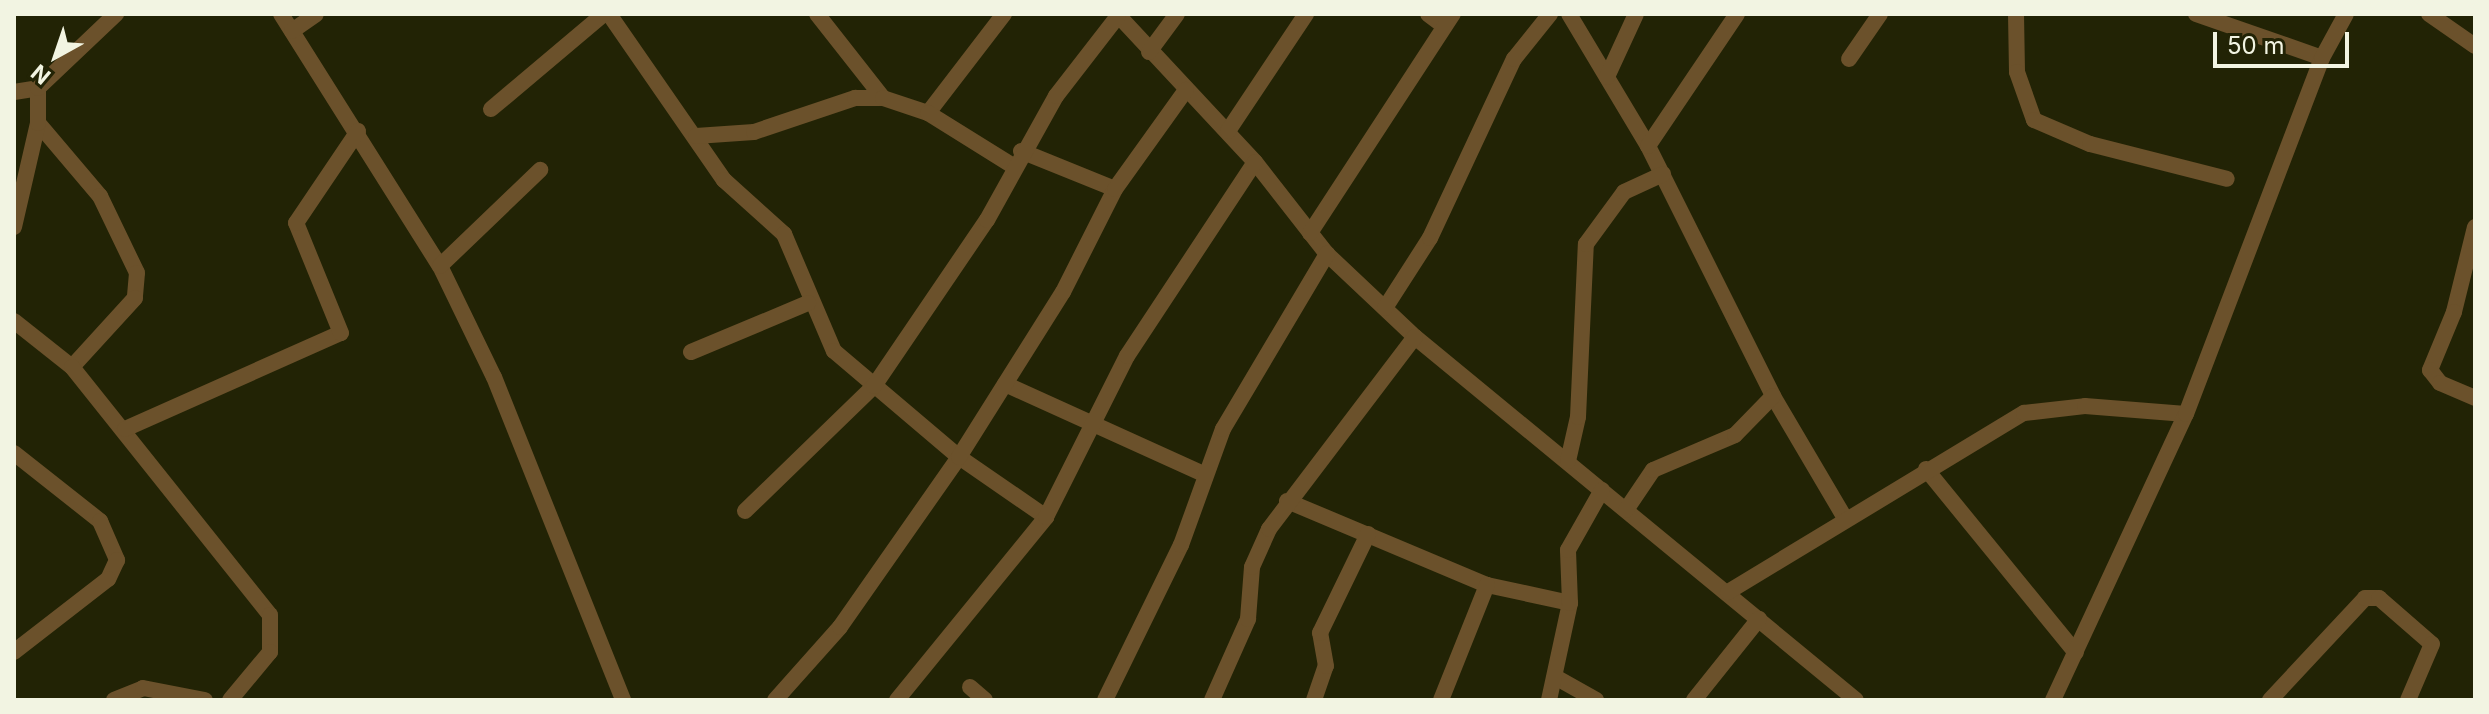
<!DOCTYPE html>
<style>
body{margin:0}
#map{position:relative;width:2489px;height:714px;overflow:hidden;background:#222305;font-family:Inter,sans-serif}
div>[style]{position:absolute}
[style*='--x']{left:calc(var(--x)*1px);top:calc(var(--y)*1px);width:calc(var(--w)*1px);rotate:calc(var(--a)*1deg)}
.street>*{height:16px;margin:-8px;padding:0 8px;transform-origin:8px;border-radius:8px;background:#6b512b}
span{translate:-50% -50%;white-space:nowrap;text-align:center;line-height:1.15;-webkit-text-stroke:7px #222305;paint-order:stroke}
.frame{position:absolute;inset:0;border:16px solid #f2f4e2;pointer-events:none}
.north{position:absolute;left:16px;top:16px;width:80px;height:80px;-webkit-text-stroke:6px #222305;paint-order:stroke;rotate:220deg;font-size:22px;font-weight:700;line-height:32px;text-align:center;color:#f2f4e2}
.north::after{content:'';display:block;margin:auto;width:28px;height:36px;background:#f2f4e2;clip-path:polygon(50% 0,100% 100%,50% 72%,0 100%)}
.scale{position:absolute;left:2213px;top:32px;width:136px;height:36px;box-sizing:border-box;border:4px solid #f2f4e2;border-top:0;padding-left:10px;font-size:24px;line-height:28px;white-space:nowrap;color:#f2f4e2;-webkit-text-stroke:6px #222305;paint-order:stroke}
</style>
<div id="map">
<div class="street">
<i style="--x:281;--y:14;--w:298;--a:57.8"></i>
<i style="--x:440;--y:266;--w:123;--a:64.1"></i>
<i style="--x:494;--y:377;--w:348;--a:68.2"></i>
<i style="--x:609;--y:14;--w:202;--a:55.3"></i>
<i style="--x:724;--y:180;--w:81;--a:42"></i>
<i style="--x:784;--y:234;--w:127;--a:66.9"></i>
<i style="--x:834;--y:351;--w:164;--a:40.3"></i>
<i style="--x:959;--y:457;--w:106;--a:34.6"></i>
<i style="--x:817;--y:14;--w:107;--a:51.8"></i>
<i style="--x:1117;--y:14;--w:202;--a:47"></i>
<i style="--x:1255;--y:162;--w:117;--a:52"></i>
<i style="--x:1327;--y:254;--w:121;--a:43.3"></i>
<i style="--x:1415;--y:337;--w:571;--a:39.46"></i>
<i style="--x:1428;--y:14;--w:20;--a:37"></i>
<i style="--x:1569;--y:14;--w:154;--a:59.1"></i>
<i style="--x:1648;--y:146;--w:280;--a:63.4"></i>
<i style="--x:1773;--y:396;--w:142;--a:59.5"></i>
<i style="--x:2016;--y:14;--w:58;--a:89"></i>
<i style="--x:2017;--y:72;--w:51;--a:70.5"></i>
<i style="--x:2034;--y:120;--w:61;--a:23.2"></i>
<i style="--x:2090;--y:144;--w:141;--a:14.3"></i>
<i style="--x:2196;--y:14;--w:133;--a:19.2"></i>
<i style="--x:2429;--y:14;--w:56;--a:34.8"></i>
<i style="--x:292;--y:31;--w:29;--a:-35"></i>
<i style="--x:1149;--y:52;--w:47;--a:-53.6"></i>
<i style="--x:1849;--y:59;--w:55;--a:-55.4"></i>
<i style="--x:1607;--y:77;--w:69;--a:-65.3"></i>
<i style="--x:14;--y:92;--w:24;--a:-9"></i>
<i style="--x:491;--y:109;--w:148;--a:-40.1"></i>
<i style="--x:928;--y:113;--w:125;--a:-52.5"></i>
<i style="--x:38;--y:123;--w:96;--a:49.7"></i>
<i style="--x:100;--y:196;--w:85;--a:64.3"></i>
<i style="--x:137;--y:273;--w:25;--a:95"></i>
<i style="--x:135;--y:298;--w:93;--a:132.4"></i>
<i style="--x:1228;--y:131;--w:141;--a:-56.3"></i>
<i style="--x:696;--y:136;--w:58;--a:-3.9"></i>
<i style="--x:754;--y:132;--w:107;--a:-18.6"></i>
<i style="--x:855;--y:98;--w:28;--a:0"></i>
<i style="--x:883;--y:98;--w:47;--a:18.4"></i>
<i style="--x:928;--y:113;--w:100;--a:31.9"></i>
<i style="--x:1648;--y:146;--w:159;--a:-56"></i>
<i style="--x:1021;--y:151;--w:101;--a:22"></i>
<i style="--x:14;--y:227;--w:107;--a:-77"></i>
<i style="--x:38;--y:123;--w:35;--a:-90"></i>
<i style="--x:38;--y:88;--w:108;--a:-43.5"></i>
<i style="--x:2475;--y:227;--w:88;--a:103.9"></i>
<i style="--x:2454;--y:312;--w:63;--a:112.5"></i>
<i style="--x:2430;--y:370;--w:16;--a:52"></i>
<i style="--x:2440;--y:383;--w:38;--a:23"></i>
<i style="--x:1310;--y:233;--w:262;--a:-56.9"></i>
<i style="--x:440;--y:266;--w:139;--a:-43.8"></i>
<i style="--x:1385;--y:308;--w:83;--a:-57.3"></i>
<i style="--x:1430;--y:238;--w:198;--a:-64.9"></i>
<i style="--x:1514;--y:59;--w:58;--a:-51.3"></i>
<i style="--x:14;--y:321;--w:74;--a:38.4"></i>
<i style="--x:72;--y:367;--w:317;--a:51.4"></i>
<i style="--x:270;--y:615;--w:37;--a:90"></i>
<i style="--x:270;--y:652;--w:62;--a:129.8"></i>
<i style="--x:691;--y:352;--w:127;--a:-22.7"></i>
<i style="--x:1005;--y:384;--w:215;--a:24.4"></i>
<i style="--x:125;--y:429;--w:236;--a:-24"></i>
<i style="--x:341;--y:333;--w:119;--a:-112.2"></i>
<i style="--x:296;--y:223;--w:111;--a:-56"></i>
<i style="--x:14;--y:453;--w:110;--a:38.3"></i>
<i style="--x:100;--y:521;--w:43;--a:66.4"></i>
<i style="--x:117;--y:560;--w:21;--a:115"></i>
<i style="--x:108;--y:579;--w:119;--a:142.2"></i>
<i style="--x:1568;--y:461;--w:45;--a:-77.2"></i>
<i style="--x:1578;--y:417;--w:173;--a:-87.4"></i>
<i style="--x:1586;--y:244;--w:64;--a:-53.8"></i>
<i style="--x:1624;--y:192;--w:43;--a:-24.8"></i>
<i style="--x:1926;--y:469;--w:237;--a:50.8"></i>
<i style="--x:1287;--y:501;--w:217;--a:22.8"></i>
<i style="--x:1487;--y:585;--w:85;--a:12.2"></i>
<i style="--x:1626;--y:510;--w:48;--a:-56"></i>
<i style="--x:1653;--y:470;--w:89;--a:-23.1"></i>
<i style="--x:1735;--y:435;--w:54;--a:-45.7"></i>
<i style="--x:745;--y:511;--w:180;--a:-44.1"></i>
<i style="--x:874;--y:386;--w:201;--a:-55.8"></i>
<i style="--x:987;--y:220;--w:142;--a:-60.9"></i>
<i style="--x:1056;--y:96;--w:101;--a:-52.2"></i>
<i style="--x:1728;--y:592;--w:346;--a:-31.2"></i>
<i style="--x:2024;--y:413;--w:61;--a:-6.5"></i>
<i style="--x:2085;--y:406;--w:101;--a:4.5"></i>
<i style="--x:1557;--y:678;--w:45;--a:29.4"></i>
<i style="--x:970;--y:687;--w:20;--a:41"></i>
<i style="--x:114;--y:700;--w:31;--a:-22"></i>
<i style="--x:143;--y:688;--w:63;--a:11"></i>
<i style="--x:775;--y:700;--w:98;--a:-48.3"></i>
<i style="--x:840;--y:627;--w:208;--a:-55"></i>
<i style="--x:959;--y:457;--w:195;--a:-57.8"></i>
<i style="--x:1063;--y:292;--w:115;--a:-63.2"></i>
<i style="--x:1115;--y:189;--w:122;--a:-54.4"></i>
<i style="--x:897;--y:700;--w:236;--a:-50.8"></i>
<i style="--x:1046;--y:517;--w:180;--a:-63.3"></i>
<i style="--x:1127;--y:356;--w:232;--a:-56.6"></i>
<i style="--x:1105;--y:700;--w:173;--a:-63.9"></i>
<i style="--x:1181;--y:545;--w:123;--a:-70.1"></i>
<i style="--x:1223;--y:429;--w:204;--a:-59.3"></i>
<i style="--x:1212;--y:700;--w:89;--a:-66"></i>
<i style="--x:1248;--y:619;--w:52;--a:-85.6"></i>
<i style="--x:1252;--y:567;--w:42;--a:-65.9"></i>
<i style="--x:1269;--y:529;--w:241;--a:-52.8"></i>
<i style="--x:1314;--y:700;--w:36;--a:-71"></i>
<i style="--x:1326;--y:666;--w:34;--a:-100"></i>
<i style="--x:1320;--y:633;--w:110;--a:-64.1"></i>
<i style="--x:1441;--y:700;--w:124;--a:-68.2"></i>
<i style="--x:1549;--y:700;--w:99;--a:-77.8"></i>
<i style="--x:1570;--y:603;--w:53;--a:-92.2"></i>
<i style="--x:1568;--y:550;--w:69;--a:-60.5"></i>
<i style="--x:1694;--y:700;--w:104;--a:-51.3"></i>
<i style="--x:2053;--y:700;--w:315;--a:-65.1"></i>
<i style="--x:2186;--y:414;--w:381;--a:-69.1"></i>
<i style="--x:2322;--y:58;--w:50;--a:-61.4"></i>
<i style="--x:2270;--y:700;--w:139;--a:-47"></i>
<i style="--x:2365;--y:598;--w:14;--a:0"></i>
<i style="--x:2379;--y:598;--w:70;--a:41"></i>
<i style="--x:2432;--y:644;--w:61;--a:113.2"></i>
</div>
<div class="frame"></div>
<div class="north">N</div>
<div class="scale">50 m</div>
</div>
